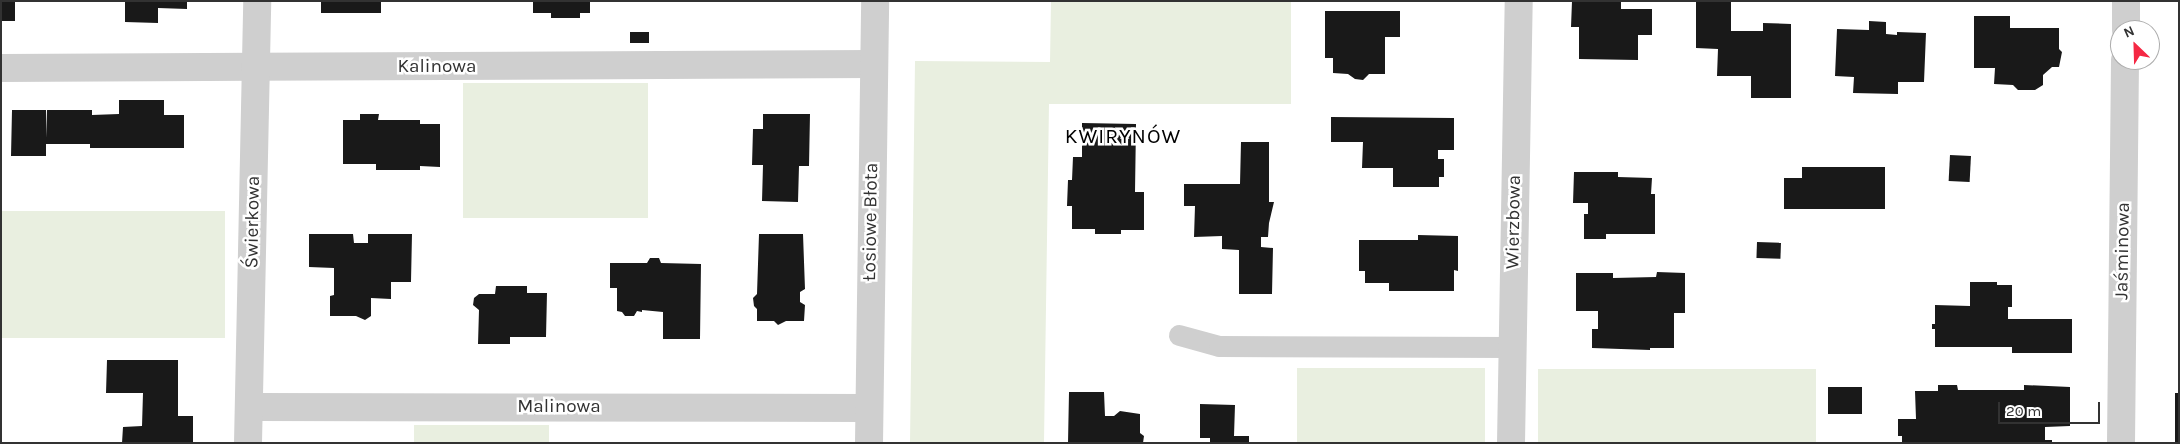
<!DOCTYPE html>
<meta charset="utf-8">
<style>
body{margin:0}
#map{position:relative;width:2180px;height:444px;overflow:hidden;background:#fff;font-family:Karla,sans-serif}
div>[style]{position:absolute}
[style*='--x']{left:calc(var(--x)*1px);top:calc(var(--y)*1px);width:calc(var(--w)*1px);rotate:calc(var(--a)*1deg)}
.green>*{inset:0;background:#e9efe0;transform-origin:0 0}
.building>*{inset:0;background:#191919;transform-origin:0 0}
.lane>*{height:21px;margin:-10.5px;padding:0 10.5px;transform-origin:10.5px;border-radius:10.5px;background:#cfcfcf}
.street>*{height:28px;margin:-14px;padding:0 14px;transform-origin:14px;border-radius:14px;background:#cfcfcf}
span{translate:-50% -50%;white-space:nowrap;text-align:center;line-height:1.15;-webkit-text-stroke:5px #fff;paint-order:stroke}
.street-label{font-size:19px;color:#323232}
.quarter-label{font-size:21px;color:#000;letter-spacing:1px}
.frame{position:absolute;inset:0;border:2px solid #323232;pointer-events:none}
.north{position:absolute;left:2110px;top:20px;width:50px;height:50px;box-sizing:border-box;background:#fff;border:1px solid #adadad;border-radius:50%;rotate:336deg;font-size:14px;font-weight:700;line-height:20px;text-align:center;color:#323232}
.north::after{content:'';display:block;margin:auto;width:18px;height:22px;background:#f52844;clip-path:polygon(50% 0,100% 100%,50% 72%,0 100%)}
.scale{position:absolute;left:1998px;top:402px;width:102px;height:22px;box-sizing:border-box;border:2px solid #323232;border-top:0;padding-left:6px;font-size:15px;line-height:18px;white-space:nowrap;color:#323232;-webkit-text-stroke:4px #fff;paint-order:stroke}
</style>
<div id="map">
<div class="green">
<i style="clip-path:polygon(1051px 1px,1291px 1px,1291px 104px,1049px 104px,1044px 443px,910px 443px,915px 61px,1050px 62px)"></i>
<i style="left:463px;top:83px;width:185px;height:135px"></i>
<i style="left:1px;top:211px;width:224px;height:127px"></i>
<i style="left:1485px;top:368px;width:75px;height:188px;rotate:90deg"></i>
<i style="left:1816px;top:369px;width:74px;height:278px;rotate:90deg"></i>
<i style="left:414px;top:425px;width:135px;height:18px"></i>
</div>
<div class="building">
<i style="left:1px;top:1px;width:14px;height:20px"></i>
<i style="clip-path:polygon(125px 1px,187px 1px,187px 9px,158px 8px,158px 23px,125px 22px)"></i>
<i style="left:321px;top:1px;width:60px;height:12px"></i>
<i style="clip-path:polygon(533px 1px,590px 1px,590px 13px,580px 13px,580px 18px,551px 18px,551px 13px,533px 13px)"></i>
<i style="clip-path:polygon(1572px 1px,1621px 1px,1621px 9px,1652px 9px,1652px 35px,1638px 35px,1638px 60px,1579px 59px,1579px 27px,1571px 27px)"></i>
<i style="clip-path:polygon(1696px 1px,1731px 1px,1731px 31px,1763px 31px,1763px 23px,1791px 24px,1791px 98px,1751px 98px,1751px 76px,1717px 76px,1718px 49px,1696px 48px)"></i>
<i style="clip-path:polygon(1325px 11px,1400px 11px,1400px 37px,1385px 37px,1385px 74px,1369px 74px,1363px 80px,1355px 79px,1348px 74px,1333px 73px,1333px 58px,1325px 58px)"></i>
<i style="clip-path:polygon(1974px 16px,2010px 16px,2010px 28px,2059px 28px,2059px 49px,2062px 52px,2059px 67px,2052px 67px,2043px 75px,2043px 85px,2035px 90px,2018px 90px,2013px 85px,1994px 84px,1995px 68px,1974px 68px)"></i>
<i style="clip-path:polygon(1869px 21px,1886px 22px,1886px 34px,1897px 35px,1897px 32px,1926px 33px,1924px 82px,1898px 82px,1898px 94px,1853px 93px,1854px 77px,1835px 76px,1837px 29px,1869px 30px)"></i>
<i style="left:630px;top:32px;width:19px;height:11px"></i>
<i style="clip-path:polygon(119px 100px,164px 100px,164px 115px,184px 115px,184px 148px,90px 148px,90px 144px,46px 144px,46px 156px,11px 156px,12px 110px,46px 110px,47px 138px,47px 110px,92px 110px,92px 115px,119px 114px)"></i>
<i style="clip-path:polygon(360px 114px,379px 114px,378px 120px,420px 120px,420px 124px,440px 124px,440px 167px,420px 166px,420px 170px,376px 170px,376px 164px,343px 164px,343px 120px,360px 120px)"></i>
<i style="clip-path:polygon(763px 114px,810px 114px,809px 166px,799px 166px,798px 202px,762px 201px,763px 165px,752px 165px,753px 129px,763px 129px)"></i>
<i style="clip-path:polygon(1331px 117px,1454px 118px,1454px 150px,1438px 150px,1438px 159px,1444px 159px,1444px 177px,1439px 177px,1439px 187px,1393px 187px,1393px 168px,1362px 168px,1363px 142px,1331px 142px)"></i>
<i style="clip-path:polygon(1082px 123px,1136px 124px,1135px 192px,1144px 192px,1144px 230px,1121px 230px,1121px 234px,1095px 234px,1095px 229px,1072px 229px,1072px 206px,1067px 206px,1068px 180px,1072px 180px,1073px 157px,1082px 157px)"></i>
<i style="clip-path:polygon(1241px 142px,1269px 142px,1269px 202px,1274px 202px,1269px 223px,1268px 237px,1261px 237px,1261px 247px,1273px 248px,1272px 294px,1239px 294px,1239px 250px,1222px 249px,1222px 236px,1194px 237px,1195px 206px,1184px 206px,1184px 184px,1240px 184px)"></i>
<i style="left:1950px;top:155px;width:21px;height:26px;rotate:3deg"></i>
<i style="clip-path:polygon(1802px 167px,1885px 167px,1885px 209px,1784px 209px,1784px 178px,1802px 178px)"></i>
<i style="clip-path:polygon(1574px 172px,1618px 172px,1618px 177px,1652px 178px,1651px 194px,1655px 194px,1655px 234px,1606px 234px,1606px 239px,1584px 239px,1584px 214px,1588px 214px,1588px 203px,1573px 203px)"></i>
<i style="clip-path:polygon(309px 234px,353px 234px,354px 243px,368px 243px,368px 234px,412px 234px,411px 282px,391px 282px,391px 299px,371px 298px,371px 316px,365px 320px,356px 316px,330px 316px,330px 296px,334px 295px,334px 268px,309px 267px)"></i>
<i style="clip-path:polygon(759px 234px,803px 234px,805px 289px,800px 292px,800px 302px,805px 305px,804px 321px,786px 321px,778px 325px,774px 321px,757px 321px,757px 309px,754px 306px,753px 298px,757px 294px)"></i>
<i style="clip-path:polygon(1418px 235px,1458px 236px,1458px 271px,1454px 270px,1454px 291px,1389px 291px,1389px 283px,1365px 283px,1365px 271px,1359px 271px,1359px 240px,1418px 240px)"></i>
<i style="left:1757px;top:242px;width:24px;height:16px;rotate:2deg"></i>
<i style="clip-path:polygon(650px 258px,659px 258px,661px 263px,701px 264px,700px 339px,663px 339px,663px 312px,642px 310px,642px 312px,637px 311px,634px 316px,625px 316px,622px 312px,617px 311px,617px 288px,610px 288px,610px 263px,647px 263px)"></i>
<i style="clip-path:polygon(1657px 272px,1685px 273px,1685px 313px,1674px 313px,1674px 348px,1650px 348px,1650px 350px,1592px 348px,1592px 329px,1598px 329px,1598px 311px,1576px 311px,1576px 273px,1613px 273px,1613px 278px,1656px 277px)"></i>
<i style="clip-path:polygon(1970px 282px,1997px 282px,1997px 285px,2012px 285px,2012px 307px,2008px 307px,2008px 319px,2072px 319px,2072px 353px,2012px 353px,2012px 347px,1935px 347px,1935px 329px,1932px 329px,1932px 324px,1935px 324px,1935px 305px,1970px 306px)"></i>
<i style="clip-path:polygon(496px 286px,527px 286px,527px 293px,547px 293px,546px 337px,510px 337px,510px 344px,478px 344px,479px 310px,473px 305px,474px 298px,479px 294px,495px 294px)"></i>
<i style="clip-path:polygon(107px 360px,178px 360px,178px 416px,193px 416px,193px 443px,122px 443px,123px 427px,142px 426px,143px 393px,106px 393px)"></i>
<i style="clip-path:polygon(1938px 385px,1957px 385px,1958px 390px,2024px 390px,2024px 385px,2070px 387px,2070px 426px,2045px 427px,2045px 440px,2052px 440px,2052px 443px,1902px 443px,1902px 436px,1898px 436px,1898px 419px,1916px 419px,1915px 391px,1938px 391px)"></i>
<i style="left:1828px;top:387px;width:34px;height:27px"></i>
<i style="clip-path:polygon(1069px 392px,1104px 392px,1105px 416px,1114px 416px,1120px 411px,1140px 414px,1140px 433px,1144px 436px,1143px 443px,1068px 443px)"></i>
<i style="left:2175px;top:393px;width:4px;height:50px"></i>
<i style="clip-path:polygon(1200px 404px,1235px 405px,1234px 436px,1249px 436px,1249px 443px,1210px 443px,1210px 438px,1200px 438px)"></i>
</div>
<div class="lane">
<i style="--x:1179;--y:335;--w:41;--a:15.4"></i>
<i style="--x:1219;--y:346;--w:293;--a:0.2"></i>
</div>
<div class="street">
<i style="--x:2126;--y:30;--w:29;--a:-90"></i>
<i style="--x:1;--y:68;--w:872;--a:-0.26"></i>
<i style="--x:249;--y:407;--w:620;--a:0.09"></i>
<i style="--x:248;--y:443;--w:442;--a:-88.8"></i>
<i style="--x:869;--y:443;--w:442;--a:-89.2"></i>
<i style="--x:1511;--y:443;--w:442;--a:-89"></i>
<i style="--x:2121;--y:443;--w:383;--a:-89.4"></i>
</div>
<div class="street-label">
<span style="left:437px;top:67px">Kalinowa</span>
<span style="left:253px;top:222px;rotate:-89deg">Świerkowa</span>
<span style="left:871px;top:222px;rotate:-89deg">Łosiowe Błota</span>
<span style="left:1514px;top:222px;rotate:-89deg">Wierzbowa</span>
<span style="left:2123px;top:251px;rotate:-89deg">Jaśminowa</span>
<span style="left:559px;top:407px">Malinowa</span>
</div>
<div class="quarter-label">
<span style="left:1123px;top:136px">KWIRYNÓW</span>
</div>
<div class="frame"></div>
<div class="north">N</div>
<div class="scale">20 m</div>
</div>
